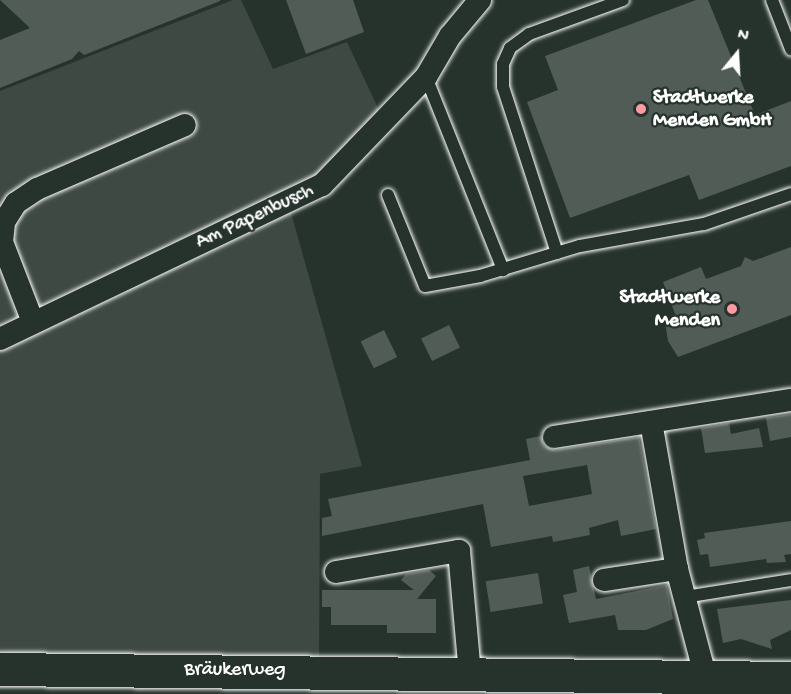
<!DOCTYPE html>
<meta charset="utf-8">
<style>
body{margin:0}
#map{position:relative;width:791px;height:694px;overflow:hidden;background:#26332d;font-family:"Gochi Hand",sans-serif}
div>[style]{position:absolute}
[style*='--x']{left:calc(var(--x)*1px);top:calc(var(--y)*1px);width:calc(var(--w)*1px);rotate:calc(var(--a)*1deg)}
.green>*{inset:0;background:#3e4944}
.building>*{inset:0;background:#515c57;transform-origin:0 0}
.roads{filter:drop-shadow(0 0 2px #fff) drop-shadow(0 0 2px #fff)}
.lane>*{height:12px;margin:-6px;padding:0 6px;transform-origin:6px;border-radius:6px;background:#26332d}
.street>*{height:22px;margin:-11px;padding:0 11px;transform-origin:11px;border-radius:11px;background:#26332d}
.secondary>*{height:33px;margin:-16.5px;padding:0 16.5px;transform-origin:16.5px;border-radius:16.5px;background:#26332d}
.dots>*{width:16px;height:16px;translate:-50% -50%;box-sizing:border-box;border:3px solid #26332d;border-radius:50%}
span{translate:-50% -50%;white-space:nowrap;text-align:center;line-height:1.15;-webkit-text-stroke:4.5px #26332d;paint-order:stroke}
.poi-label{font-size:20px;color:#fff;font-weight:700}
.left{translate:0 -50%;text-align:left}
.right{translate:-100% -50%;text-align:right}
.street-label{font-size:20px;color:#fff}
.north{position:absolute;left:707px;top:24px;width:60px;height:60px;-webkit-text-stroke:4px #26332d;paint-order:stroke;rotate:18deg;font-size:16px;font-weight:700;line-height:24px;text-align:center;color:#fff}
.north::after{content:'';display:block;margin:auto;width:21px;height:27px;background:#fff;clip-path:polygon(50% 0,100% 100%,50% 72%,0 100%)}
</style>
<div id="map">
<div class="green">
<i style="clip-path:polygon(233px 0,241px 0,273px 69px,347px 42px,384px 121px,288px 202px,362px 466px,320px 474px,319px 671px,0 669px,0 91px)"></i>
</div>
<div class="building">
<i style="clip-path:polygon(0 0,220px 0,220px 1px,84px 55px,79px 51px,72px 59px,0 88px,0 40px,30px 28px)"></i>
<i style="clip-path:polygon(286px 0,353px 0,364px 32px,306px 54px)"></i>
<i style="clip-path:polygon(696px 0,708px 0,755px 115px,791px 101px,791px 166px,699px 200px,689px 175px,570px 218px,527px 102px,558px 90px,545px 56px)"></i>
<i style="clip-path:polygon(791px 247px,791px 315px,678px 357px,668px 341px,665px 322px,677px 319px,663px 282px,701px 267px,706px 279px,741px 266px,745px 257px,753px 261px)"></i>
<i style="left:449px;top:325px;width:25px;height:31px;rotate:64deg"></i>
<i style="left:384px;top:330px;width:30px;height:26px;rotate:64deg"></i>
<i style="clip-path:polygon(791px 414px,791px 437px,770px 441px,766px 418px)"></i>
<i style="clip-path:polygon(729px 423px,731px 434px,759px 428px,763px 447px,705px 453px,701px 428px)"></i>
<i style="clip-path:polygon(evenodd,541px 436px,544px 446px,555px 450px,639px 437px,656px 529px,621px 536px,618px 520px,589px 528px,590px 535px,553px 542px,552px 536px,491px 547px,483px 504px,322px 536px,322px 518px,332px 516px,328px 499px,530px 460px,526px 439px,541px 436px,587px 465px,592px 494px,529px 506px,523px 476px,587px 465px)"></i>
<i style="clip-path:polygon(791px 521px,791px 554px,784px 555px,786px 562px,767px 563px,766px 559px,710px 567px,708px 554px,700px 555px,697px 540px,705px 538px,704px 533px)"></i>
<i style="clip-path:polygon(589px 566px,596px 599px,667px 585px,673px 619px,646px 630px,618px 630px,615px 615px,569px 623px,563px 595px,577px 592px,573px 570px)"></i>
<i style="clip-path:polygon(429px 570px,436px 576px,417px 599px,436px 599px,436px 633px,387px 633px,387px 625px,331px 625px,331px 607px,322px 607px,322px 590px,414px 590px,401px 580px,406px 574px)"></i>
<i style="left:538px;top:573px;width:31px;height:53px;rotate:81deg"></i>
<i style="clip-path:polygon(791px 600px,791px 630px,770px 640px,772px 649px,741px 639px,723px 643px,717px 609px)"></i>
</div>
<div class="roads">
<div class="lane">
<i style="--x:772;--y:0;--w:53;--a:68.8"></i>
<i style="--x:426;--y:77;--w:208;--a:68.2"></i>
<i style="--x:388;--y:195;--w:98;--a:67.9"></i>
<i style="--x:425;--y:286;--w:56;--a:-10.3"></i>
<i style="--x:480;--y:276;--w:104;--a:-16.7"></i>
<i style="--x:580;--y:246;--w:126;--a:-10.1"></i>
<i style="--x:704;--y:224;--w:92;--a:-19"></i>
<i style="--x:557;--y:253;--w:175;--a:-108"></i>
<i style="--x:503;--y:87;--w:23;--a:-90"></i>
<i style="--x:503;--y:64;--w:17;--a:-66"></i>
<i style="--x:510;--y:48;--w:24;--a:-36"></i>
<i style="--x:529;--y:34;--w:100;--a:-19.9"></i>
<i style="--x:685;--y:597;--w:107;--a:-9.1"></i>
</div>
<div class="street">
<i style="--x:33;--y:322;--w:86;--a:-111.2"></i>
<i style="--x:2;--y:242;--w:20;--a:-84"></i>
<i style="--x:4;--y:222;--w:22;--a:-58"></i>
<i style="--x:16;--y:203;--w:25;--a:-34"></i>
<i style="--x:37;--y:189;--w:161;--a:-23.4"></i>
<i style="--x:0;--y:339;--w:357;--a:-25.6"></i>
<i style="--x:322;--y:185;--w:150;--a:-46.1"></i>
<i style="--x:426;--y:77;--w:48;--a:-59.7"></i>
<i style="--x:450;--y:36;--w:47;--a:-50.2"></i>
<i style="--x:651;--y:422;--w:149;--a:80"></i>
<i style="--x:677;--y:569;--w:129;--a:75.2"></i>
<i style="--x:554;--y:437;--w:240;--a:-8.9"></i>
<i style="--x:336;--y:572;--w:125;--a:-9.7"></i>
<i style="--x:459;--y:551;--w:123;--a:84.9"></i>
<i style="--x:604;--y:580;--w:74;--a:-8.6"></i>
</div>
<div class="secondary">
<i style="--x:0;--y:669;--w:791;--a:0.65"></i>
</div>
</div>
<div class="dots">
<i style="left:641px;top:109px;background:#ff9aa2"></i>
<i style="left:732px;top:309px;background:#ff9aa2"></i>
</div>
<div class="poi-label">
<span class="left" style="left:653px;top:110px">Stadtwerke<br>Menden GmbH</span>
<span class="right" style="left:720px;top:310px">Stadtwerke<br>Menden</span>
</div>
<div class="street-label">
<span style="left:255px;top:217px;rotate:-25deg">Am Papenbusch</span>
<span style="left:235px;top:670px">Bräukerweg</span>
</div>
<div class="north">N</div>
</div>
